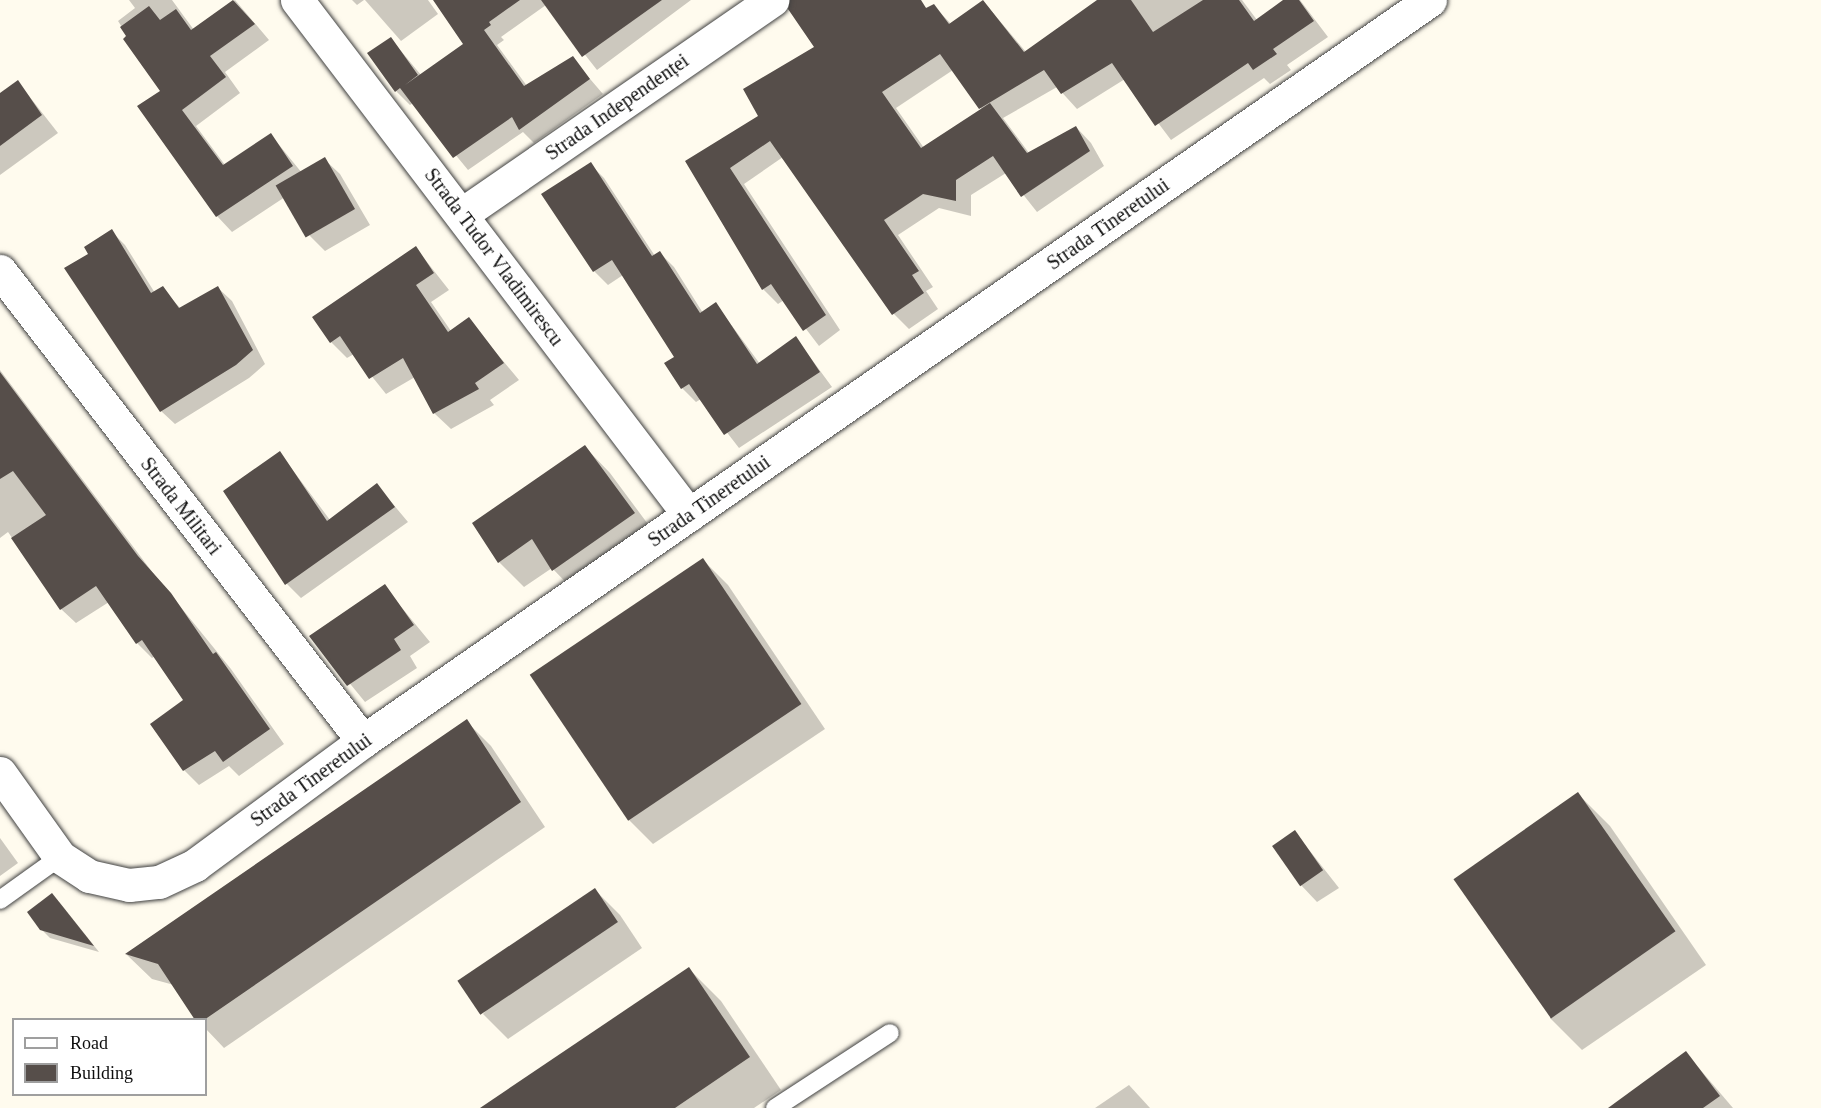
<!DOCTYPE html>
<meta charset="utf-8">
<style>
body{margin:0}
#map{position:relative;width:1821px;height:1108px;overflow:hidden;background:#fffbee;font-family:"Times New Roman",serif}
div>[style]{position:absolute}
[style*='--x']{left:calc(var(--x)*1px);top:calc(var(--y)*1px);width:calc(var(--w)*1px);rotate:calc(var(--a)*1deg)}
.shadow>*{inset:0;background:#0003}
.building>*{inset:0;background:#564e4a;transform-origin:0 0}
.roads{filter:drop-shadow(0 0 2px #414141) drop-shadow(0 0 2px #414141)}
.lane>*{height:18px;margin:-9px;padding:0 9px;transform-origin:9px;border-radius:9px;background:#fff}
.street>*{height:33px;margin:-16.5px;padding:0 16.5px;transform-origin:16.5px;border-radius:16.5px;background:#fff}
span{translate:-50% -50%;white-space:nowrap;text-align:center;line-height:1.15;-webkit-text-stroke:6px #fff;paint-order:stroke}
.street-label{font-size:20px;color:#0e0e0e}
.legend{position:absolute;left:12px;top:1018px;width:195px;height:78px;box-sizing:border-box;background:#fff;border:2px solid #9f9f9f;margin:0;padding:8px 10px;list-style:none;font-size:18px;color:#0e0e0e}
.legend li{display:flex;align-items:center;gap:12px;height:30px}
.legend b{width:30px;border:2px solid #9f9f9f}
</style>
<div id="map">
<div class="shadow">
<i style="clip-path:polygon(129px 0,172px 0,194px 30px,235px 0,269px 40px,225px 72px,240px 93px,196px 126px,225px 165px,271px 135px,302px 173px,324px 159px,340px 174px,370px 225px,325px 251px,310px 236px,285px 197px,232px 232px,217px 216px,139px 107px,163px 91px,118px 21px,135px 8px)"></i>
<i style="clip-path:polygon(352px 0,364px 0,357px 5px)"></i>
<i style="clip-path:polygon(365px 0,428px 0,438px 14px,401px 41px)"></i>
<i style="clip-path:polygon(441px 0,691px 0,597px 70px,546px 5px,501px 37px,504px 40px,497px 45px,527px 86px,572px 58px,603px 94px,534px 143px,523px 132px,468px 170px,413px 103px,410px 105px,396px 91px,391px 39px,421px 75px,465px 45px)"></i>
<i style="clip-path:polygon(evenodd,803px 0,919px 0,927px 9px,934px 6px,951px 24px,983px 1px,1026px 52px,1099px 0,1242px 0,1257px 20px,1286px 0,1300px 0,1328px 37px,1287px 65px,1291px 70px,1270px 84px,1264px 78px,1171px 140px,1125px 79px,1077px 109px,1057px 87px,1003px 118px,1029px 153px,1076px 127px,1091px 143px,1104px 166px,1037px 212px,1006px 173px,971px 195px,971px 216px,939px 208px,898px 235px,933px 287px,926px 291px,938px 309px,909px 329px,894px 314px,783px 157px,744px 184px,840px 330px,819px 346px,784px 300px,778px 304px,763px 289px,687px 162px,760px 116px,816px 47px,803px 0,953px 70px,982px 110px,924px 148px,896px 108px,953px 70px)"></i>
<i style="clip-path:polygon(18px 82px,58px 133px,0 175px,0 95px)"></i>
<i style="clip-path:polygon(590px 164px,604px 178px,655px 256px,660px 253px,674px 267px,703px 313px,716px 304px,760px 364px,796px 338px,832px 387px,739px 448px,701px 399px,696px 402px,682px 388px,676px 358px,623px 275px,608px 285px,594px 271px,544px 195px)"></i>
<i style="clip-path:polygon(111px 231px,125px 245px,155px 293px,162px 288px,181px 309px,218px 288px,232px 301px,265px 364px,249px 378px,175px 424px,161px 411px,90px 254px)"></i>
<i style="clip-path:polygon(416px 248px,449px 290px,431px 302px,451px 331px,468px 319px,519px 380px,490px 400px,494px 405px,451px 429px,434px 413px,415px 377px,386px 394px,354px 354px,347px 358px,331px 342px)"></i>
<i style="clip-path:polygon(0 370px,153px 573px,231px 669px,284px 744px,239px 776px,229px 766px,199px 785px,184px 770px,186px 701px,155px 656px,152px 658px,137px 643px,109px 602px,76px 623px,61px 609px,8px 532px,0 538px)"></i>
<i style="clip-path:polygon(585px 447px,610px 473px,659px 539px,578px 595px,552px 568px,524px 587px,499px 562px)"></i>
<i style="clip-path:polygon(280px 453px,330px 520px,377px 485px,408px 522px,301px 598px,287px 584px,225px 491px)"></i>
<i style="clip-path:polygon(703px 560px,728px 585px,825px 729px,653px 844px,628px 819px)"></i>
<i style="clip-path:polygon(384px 586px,430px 642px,410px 656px,417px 668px,365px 702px,311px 636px)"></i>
<i style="clip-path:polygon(466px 721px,491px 746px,545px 827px,224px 1048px,206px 1029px,206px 1020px,197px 1020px,174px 985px,152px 979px,127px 955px)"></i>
<i style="clip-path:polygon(1578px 794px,1610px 826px,1706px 965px,1582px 1050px,1550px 1018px)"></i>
<i style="clip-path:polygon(1295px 832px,1339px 888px,1317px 902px,1300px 884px)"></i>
<i style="clip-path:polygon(0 838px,18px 863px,0 876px)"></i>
<i style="clip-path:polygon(595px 890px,620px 915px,642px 948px,508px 1039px,483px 1014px)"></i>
<i style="clip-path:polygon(52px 895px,60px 903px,99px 952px,50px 938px,41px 929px)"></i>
<i style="clip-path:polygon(689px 969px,721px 1001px,781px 1090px,754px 1108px,482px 1108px)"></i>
<i style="clip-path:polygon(1686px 1053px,1733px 1108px,1611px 1108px)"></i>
<i style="clip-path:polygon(1129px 1085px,1150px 1108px,1095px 1108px)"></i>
</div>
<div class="building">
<i style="clip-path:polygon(233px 0,255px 24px,210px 56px,226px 77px,182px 110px,223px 165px,271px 133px,293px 166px,216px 217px,137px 106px,160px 91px,123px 39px,126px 36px,120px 27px,149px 6px,160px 20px,176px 9px,191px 30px)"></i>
<i style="clip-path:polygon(433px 0,520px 0,489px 22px,491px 25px,484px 30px,524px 86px,573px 56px,590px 79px,519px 130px,512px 117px,453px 158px,400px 88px,395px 92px,367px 53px,391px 37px,418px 75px,405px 85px,463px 44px)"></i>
<i style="clip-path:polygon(541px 0,662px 0,582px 57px)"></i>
<i style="clip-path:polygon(790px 0,921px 0,926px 8px,934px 4px,949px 24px,983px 0,1024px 52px,1097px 0,1131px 0,1153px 32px,1203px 0,1239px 0,1254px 21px,1283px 0,1299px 0,1314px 21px,1273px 49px,1277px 54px,1253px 70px,1248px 63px,1155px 126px,1112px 63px,1061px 94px,1044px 70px,979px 109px,940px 54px,882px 92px,921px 148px,990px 103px,1027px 153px,1076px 126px,1090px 151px,1021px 197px,993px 156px,956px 180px,956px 201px,923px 194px,884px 220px,919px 271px,912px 275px,924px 293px,892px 315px,770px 141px,730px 168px,826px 315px,803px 331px,771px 284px,762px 290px,685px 161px,758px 116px,743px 89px,814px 47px,788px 9px)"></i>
<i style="clip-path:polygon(18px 80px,42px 115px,0 146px,0 93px)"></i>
<i style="left:325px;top:157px;width:60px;height:57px;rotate:60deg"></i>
<i style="clip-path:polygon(591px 162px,652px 256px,660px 251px,700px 313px,716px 302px,757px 364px,796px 336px,820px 372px,724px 435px,689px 384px,681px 389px,664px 363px,674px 357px,612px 260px,593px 272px,541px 194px)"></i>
<i style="clip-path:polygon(112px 229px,151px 293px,163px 286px,179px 308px,218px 286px,253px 350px,236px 365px,160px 412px,64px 268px,88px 254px,84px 247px)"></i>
<i style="clip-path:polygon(416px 246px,434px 273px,416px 285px,448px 332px,469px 317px,504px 363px,475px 383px,479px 389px,433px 414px,403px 358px,369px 379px,340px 336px,330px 343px,312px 317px)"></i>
<i style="clip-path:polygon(0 372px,138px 556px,171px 593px,213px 654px,216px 652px,270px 729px,223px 762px,215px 751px,183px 771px,150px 724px,183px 700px,142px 640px,136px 644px,96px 586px,60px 610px,11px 538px,46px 515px,13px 471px,0 479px)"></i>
<i style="clip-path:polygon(585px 445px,635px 513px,552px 571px,532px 539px,498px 563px,472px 523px)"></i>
<i style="clip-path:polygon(280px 451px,327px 521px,377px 483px,395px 507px,285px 585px,223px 491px)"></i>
<i style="left:703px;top:558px;width:176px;height:209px;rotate:56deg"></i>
<i style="clip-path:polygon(385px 584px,414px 625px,394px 639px,401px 650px,347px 686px,309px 636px)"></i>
<i style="clip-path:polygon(467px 719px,521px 802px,265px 978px,204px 1020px,195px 1020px,158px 964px,125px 954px)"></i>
<i style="left:1578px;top:792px;width:170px;height:152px;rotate:55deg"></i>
<i style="left:1295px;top:830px;width:49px;height:28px;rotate:55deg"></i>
<i style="left:595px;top:888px;width:41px;height:166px;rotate:56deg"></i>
<i style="clip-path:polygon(52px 893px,94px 946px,40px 930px,27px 912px)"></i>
<i style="clip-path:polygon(689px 967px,750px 1057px,675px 1108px,480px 1108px)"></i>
<i style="clip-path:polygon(1686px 1051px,1720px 1096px,1703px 1108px,1608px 1108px)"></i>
</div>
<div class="roads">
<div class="lane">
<i style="--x:0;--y:900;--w:74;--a:-35.6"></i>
<i style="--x:775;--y:1108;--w:137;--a:-33.1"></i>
</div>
<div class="street">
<i style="--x:297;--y:0;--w:647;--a:52.72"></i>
<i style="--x:462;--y:214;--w:377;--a:-34.6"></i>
<i style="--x:0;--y:271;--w:594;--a:52.32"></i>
<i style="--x:0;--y:773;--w:103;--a:54.5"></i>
<i style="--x:60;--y:857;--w:35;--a:33"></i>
<i style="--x:89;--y:876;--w:41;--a:12.7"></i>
<i style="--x:129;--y:885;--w:30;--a:-6"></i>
<i style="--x:159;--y:882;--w:40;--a:-25"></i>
<i style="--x:195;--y:865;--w:209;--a:-36.4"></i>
<i style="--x:363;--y:741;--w:1299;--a:-34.78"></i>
</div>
</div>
<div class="street-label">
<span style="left:617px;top:107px;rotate:-35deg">Strada Independenței</span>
<span style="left:1108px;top:224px;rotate:-35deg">Strada Tineretului</span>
<span style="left:494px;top:257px;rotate:53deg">Strada Tudor Vladimirescu</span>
<span style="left:709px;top:501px;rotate:-35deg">Strada Tineretului</span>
<span style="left:181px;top:506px;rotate:52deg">Strada Militari</span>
<span style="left:311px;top:780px;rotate:-36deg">Strada Tineretului</span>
</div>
<ul class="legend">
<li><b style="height:8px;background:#fff"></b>Road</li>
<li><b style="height:16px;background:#564e4a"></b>Building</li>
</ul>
</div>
